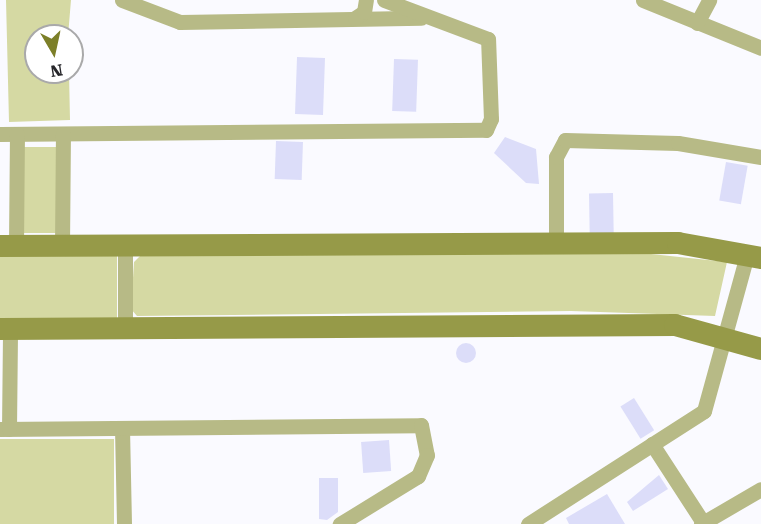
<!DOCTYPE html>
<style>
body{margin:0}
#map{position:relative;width:761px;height:524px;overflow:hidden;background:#fafaff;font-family:"Roboto Serif",serif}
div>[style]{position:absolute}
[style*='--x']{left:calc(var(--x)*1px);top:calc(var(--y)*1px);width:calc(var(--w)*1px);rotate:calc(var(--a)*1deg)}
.green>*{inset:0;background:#d5d9a3;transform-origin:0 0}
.building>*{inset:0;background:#dcddf9;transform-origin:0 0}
.round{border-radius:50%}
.street>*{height:15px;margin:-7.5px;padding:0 7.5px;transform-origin:7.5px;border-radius:7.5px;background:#b7ba86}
.secondary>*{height:22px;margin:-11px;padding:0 11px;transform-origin:11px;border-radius:11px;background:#969a48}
span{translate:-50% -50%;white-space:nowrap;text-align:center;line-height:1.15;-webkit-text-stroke:5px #fff;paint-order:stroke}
.north{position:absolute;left:24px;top:24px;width:60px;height:60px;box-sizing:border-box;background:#fff;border:2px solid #a9a9aa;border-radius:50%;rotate:171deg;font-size:16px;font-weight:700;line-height:24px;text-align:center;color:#27272b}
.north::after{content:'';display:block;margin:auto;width:21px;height:27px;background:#7c7f28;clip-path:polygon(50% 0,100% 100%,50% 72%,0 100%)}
</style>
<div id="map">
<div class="green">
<i style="clip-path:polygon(6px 0,71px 0,68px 36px,36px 36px,36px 72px,69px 72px,70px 120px,9px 122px)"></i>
<i style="left:24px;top:147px;width:33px;height:86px"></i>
<i style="clip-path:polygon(632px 252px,727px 262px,715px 316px,571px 311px,137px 316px,131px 309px,134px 262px,141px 255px)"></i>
<i style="left:0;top:256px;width:117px;height:63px"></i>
<i style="left:0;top:439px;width:114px;height:85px"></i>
</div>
<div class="building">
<i style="left:325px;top:58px;width:57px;height:28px;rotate:92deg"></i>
<i style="left:394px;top:59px;width:24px;height:52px;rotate:2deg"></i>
<i style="clip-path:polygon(505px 137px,536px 149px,539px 184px,526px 183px,494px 153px)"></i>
<i style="left:276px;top:141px;width:27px;height:38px;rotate:2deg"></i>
<i style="left:726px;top:162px;width:22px;height:39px;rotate:10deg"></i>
<i style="left:613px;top:193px;width:40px;height:24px;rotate:89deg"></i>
<i class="round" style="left:456px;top:343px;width:20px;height:20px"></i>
<i style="left:634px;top:398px;width:38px;height:16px;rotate:58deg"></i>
<i style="left:389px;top:440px;width:31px;height:28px;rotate:86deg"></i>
<i style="clip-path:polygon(659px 475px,668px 489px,633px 511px,627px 502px)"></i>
<i style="clip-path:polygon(319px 478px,338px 478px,338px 512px,327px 520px,319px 519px)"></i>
<i style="clip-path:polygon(607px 494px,625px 524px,569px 524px,566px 518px)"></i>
</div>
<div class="street">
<i style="--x:122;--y:0;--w:62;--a:20.8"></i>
<i style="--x:180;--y:22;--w:241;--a:-1"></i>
<i style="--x:643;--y:0;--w:127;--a:22.1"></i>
<i style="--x:355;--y:18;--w:11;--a:-34"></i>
<i style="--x:364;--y:12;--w:12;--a:-81"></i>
<i style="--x:697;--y:23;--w:26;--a:-62"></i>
<i style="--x:0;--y:134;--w:486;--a:-0.5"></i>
<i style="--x:486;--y:130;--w:12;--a:-66"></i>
<i style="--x:491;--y:119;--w:80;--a:-92.1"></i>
<i style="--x:488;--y:39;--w:111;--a:-159.4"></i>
<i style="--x:556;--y:243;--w:86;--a:-90"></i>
<i style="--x:556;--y:157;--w:19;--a:-62"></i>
<i style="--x:565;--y:140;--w:113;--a:1.5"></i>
<i style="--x:678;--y:143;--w:84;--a:9.6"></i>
<i style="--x:62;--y:245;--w:111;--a:-89.5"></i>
<i style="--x:125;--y:245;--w:83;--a:90"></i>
<i style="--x:16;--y:246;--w:112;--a:-89.5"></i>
<i style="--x:122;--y:428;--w:96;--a:88.8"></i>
<i style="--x:0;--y:429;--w:421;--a:-0.5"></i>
<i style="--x:421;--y:425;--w:31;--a:79"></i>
<i style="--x:427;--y:455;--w:23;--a:113"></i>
<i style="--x:418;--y:476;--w:92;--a:148.4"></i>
<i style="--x:9;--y:429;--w:100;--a:-89.4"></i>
<i style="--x:652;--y:444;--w:95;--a:57"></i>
<i style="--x:528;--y:524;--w:209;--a:-32.7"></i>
<i style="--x:704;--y:411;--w:162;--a:-74.6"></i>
<i style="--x:701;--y:524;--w:69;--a:-30.3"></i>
</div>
<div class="secondary">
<i style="--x:0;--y:246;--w:678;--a:-0.25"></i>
<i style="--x:678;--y:243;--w:84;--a:10.2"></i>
<i style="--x:0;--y:329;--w:675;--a:-0.34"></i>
<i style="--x:675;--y:325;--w:89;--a:15.6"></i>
</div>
<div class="north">N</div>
</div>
